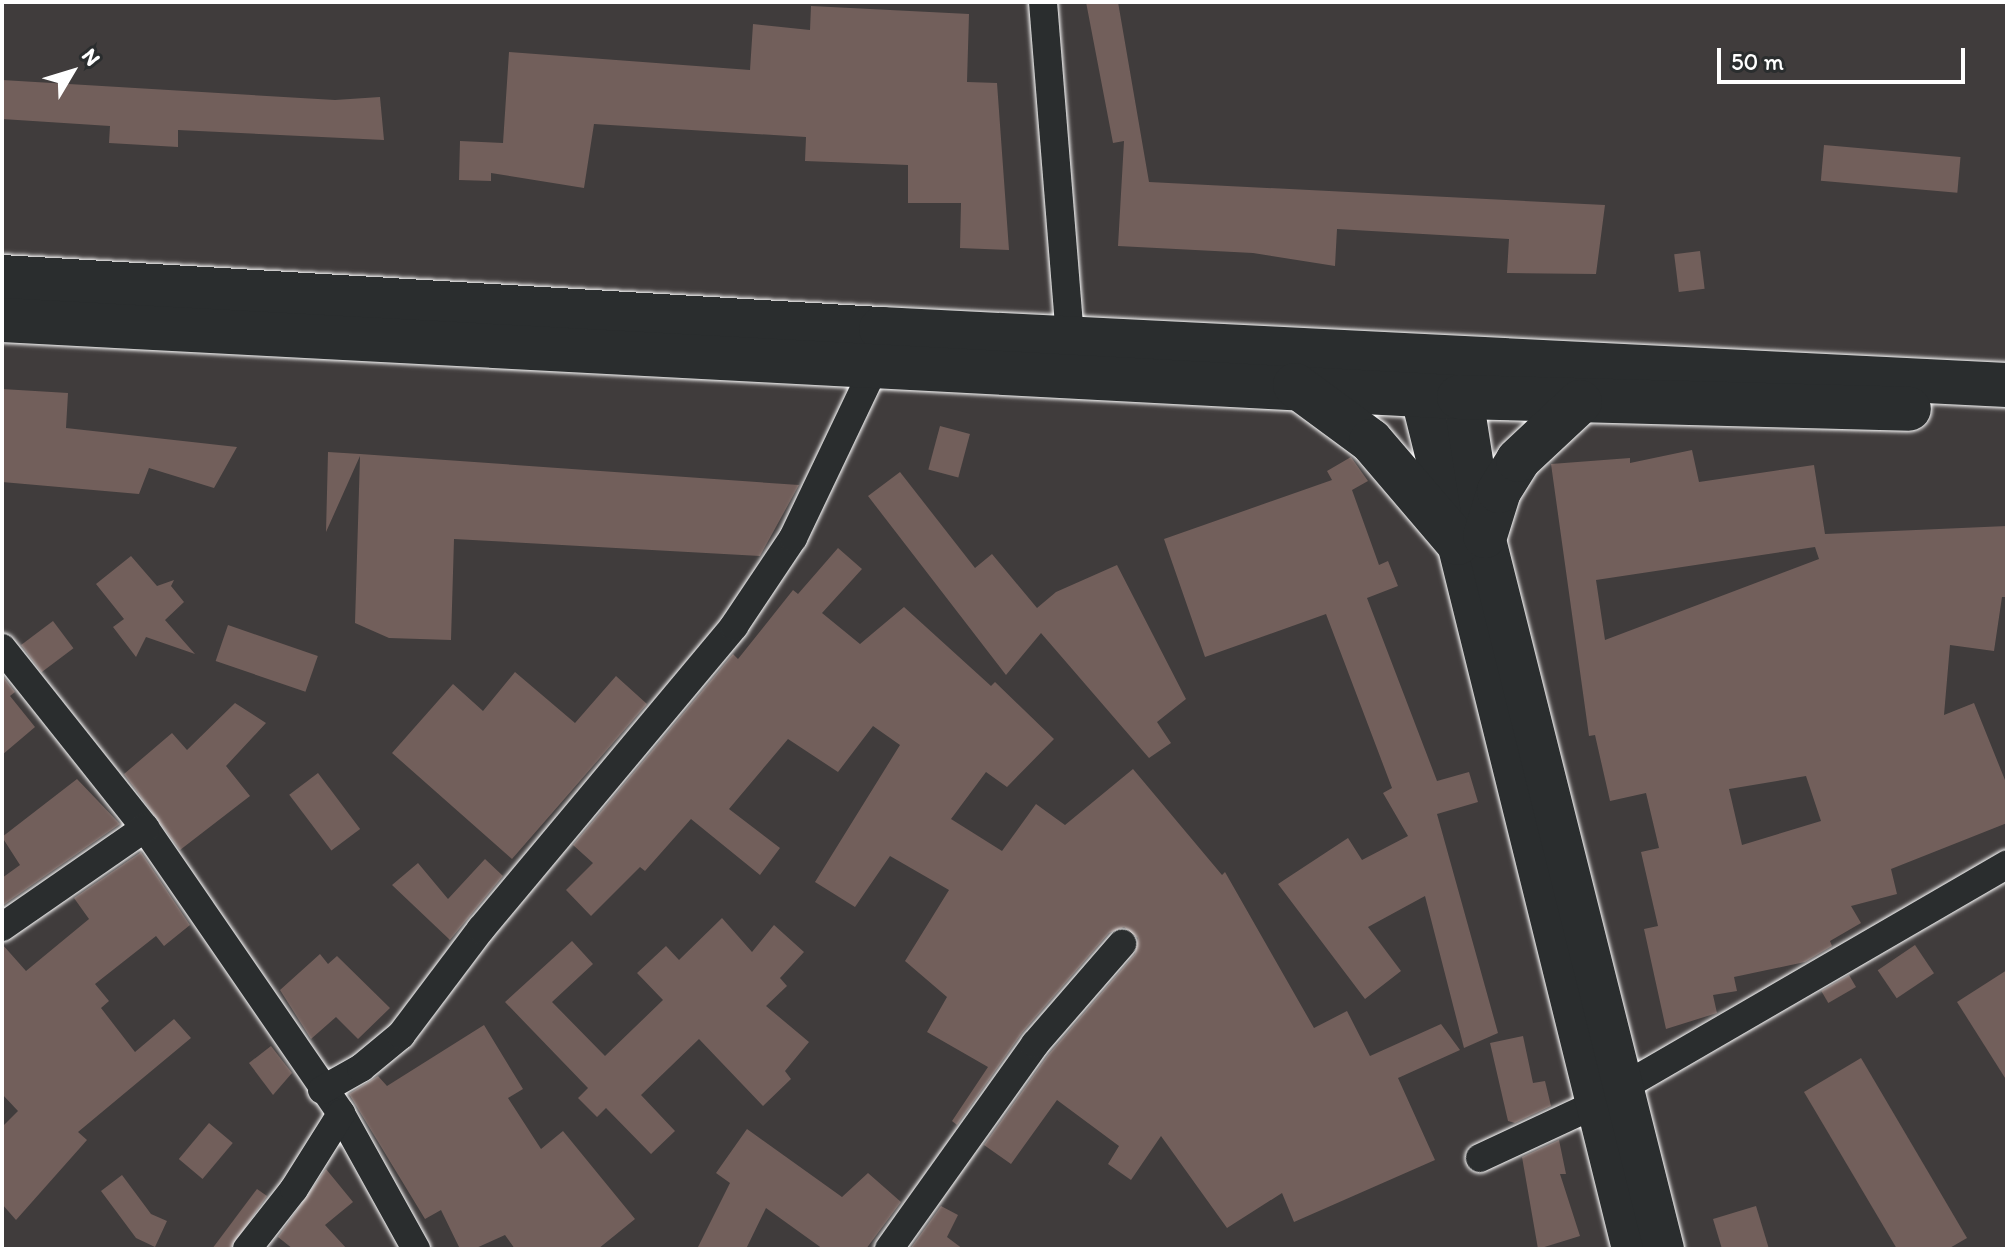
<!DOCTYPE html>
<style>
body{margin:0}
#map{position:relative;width:2009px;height:1251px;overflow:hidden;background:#403c3c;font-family:Itim,sans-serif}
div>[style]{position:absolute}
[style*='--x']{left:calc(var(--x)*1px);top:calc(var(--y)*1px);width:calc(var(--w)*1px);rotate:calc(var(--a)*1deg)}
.building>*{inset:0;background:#725f5b;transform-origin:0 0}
.roads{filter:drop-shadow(0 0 2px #fff) drop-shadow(0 0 2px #fff)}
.minor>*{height:28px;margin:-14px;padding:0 14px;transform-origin:14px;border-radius:14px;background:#2a2d2e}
.secondary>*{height:40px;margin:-20px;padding:0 20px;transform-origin:20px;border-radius:20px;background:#2a2d2e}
.primary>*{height:44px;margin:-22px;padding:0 22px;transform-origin:22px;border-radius:22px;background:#2a2d2e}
span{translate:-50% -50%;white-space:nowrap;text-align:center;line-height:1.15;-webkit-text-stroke:6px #2a2d2e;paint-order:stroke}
.frame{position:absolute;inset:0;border:4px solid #fff;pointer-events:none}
.north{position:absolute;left:32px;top:32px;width:80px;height:80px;-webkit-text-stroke:6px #2a2d2e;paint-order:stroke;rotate:52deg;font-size:22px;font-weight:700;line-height:32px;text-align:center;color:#fff}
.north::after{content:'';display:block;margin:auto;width:28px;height:36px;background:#fff;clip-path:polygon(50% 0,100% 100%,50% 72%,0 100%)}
.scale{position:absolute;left:1717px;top:48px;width:248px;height:36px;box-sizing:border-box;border:4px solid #fff;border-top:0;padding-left:10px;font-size:24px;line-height:28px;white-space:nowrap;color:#fff;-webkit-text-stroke:6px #2a2d2e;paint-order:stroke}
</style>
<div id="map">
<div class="building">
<i style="clip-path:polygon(1086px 2px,1118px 2px,1149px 182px,1605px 205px,1596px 274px,1507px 273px,1509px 239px,1337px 229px,1335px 266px,1253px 253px,1118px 246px,1124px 141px,1113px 143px)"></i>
<i style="clip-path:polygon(811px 6px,969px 14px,967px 82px,997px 83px,1009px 250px,960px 248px,961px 203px,908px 203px,908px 165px,805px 161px,806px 137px,594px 124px,584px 188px,491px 173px,491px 181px,459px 180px,460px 141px,503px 143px,509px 52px,750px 70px,753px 24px,810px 30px)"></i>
<i style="clip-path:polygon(2px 80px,335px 100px,380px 97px,384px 140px,178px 130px,178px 147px,109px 143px,110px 126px,2px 119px)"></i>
<i style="left:1824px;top:145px;width:137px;height:36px;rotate:5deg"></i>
<i style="left:1700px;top:251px;width:38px;height:26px;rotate:83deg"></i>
<i style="clip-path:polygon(2px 389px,68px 393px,66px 428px,237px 447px,214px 488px,149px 468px,139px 494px,2px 482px)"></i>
<i style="left:940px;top:426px;width:31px;height:45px;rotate:15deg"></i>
<i style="clip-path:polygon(evenodd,1692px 450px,1699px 482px,1814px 465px,1825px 534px,2007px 526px,2007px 597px,2002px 597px,1994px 651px,1950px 645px,1944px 715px,1974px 703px,2007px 785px,2007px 823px,1891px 869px,1897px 894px,1851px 906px,1861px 923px,1830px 941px,1832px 946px,1805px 962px,1734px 977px,1737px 991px,1713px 995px,1717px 1013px,1666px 1029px,1644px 929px,1658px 926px,1641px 852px,1659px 848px,1646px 793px,1610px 801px,1595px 735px,1589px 736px,1551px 464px,1630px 458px,1630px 463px,1692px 450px,1815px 547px,1819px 559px,1605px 640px,1596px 580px,1815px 547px,1692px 450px,1806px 776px,1821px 821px,1742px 845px,1729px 789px,1806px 776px)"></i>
<i style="clip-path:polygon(328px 452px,360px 454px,799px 485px,760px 556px,454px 539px,451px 640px,389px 638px,355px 623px,360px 456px,326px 532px)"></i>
<i style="clip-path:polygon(1351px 457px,1368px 481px,1352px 490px,1379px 565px,1388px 561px,1398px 586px,1367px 598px,1437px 781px,1469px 772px,1478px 802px,1437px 814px,1498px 1033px,1464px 1048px,1425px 896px,1368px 927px,1401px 971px,1365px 999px,1278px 884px,1348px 838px,1362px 860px,1408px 836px,1383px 793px,1392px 788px,1326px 614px,1205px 657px,1164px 539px,1332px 480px,1327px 471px)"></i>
<i style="clip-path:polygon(900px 472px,975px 568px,992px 554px,1037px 608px,1056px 592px,1117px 565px,1186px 699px,1157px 722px,1171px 743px,1149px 758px,1041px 633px,1006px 675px,868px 496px)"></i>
<i style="clip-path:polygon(838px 548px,862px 569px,822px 613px,860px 644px,904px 607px,991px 686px,995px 682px,1054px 739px,1007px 787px,986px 772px,951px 819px,1002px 851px,1036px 804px,1065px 825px,1133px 769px,1222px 875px,1225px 872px,1314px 1028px,1347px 1011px,1370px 1056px,1441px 1024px,1460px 1050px,1398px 1078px,1435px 1160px,1294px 1222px,1282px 1193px,1227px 1228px,1161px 1136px,1131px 1180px,1108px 1164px,1119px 1146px,1057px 1100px,1011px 1164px,984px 1145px,1048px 1055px,1135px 954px,1138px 938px,1124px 927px,1109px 933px,1022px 1033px,957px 1125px,952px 1121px,988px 1067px,927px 1032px,947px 997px,905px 961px,949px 890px,890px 856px,855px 907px,815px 882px,900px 745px,873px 726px,838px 772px,788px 739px,729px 809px,780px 848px,760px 875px,691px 819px,645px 871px,640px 867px,591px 916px,566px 890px,593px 863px,573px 845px,733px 654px,738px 659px,793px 590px,798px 594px)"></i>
<i style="clip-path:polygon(131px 556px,157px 586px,174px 580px,171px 586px,184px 602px,165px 620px,195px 654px,146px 637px,136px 657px,113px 627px,124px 619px,96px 584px)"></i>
<i style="left:53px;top:621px;width:34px;height:40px;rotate:53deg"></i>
<i style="left:228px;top:625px;width:95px;height:38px;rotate:19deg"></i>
<i style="clip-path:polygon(515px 672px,575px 723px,616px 676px,647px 704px,512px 859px,392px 753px,453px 684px,483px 711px)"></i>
<i style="clip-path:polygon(2px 675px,15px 692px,10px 696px,35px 727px,2px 755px)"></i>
<i style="clip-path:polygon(235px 703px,266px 723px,226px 766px,250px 796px,180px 850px,124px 774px,172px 733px,187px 750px)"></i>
<i style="left:318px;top:773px;width:70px;height:36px;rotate:53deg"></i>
<i style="clip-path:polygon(77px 779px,120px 824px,2px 906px,2px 878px,20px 865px,2px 837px)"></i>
<i style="clip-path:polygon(141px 852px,190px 925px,164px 946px,156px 936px,95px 984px,109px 1001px,101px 1008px,135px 1052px,174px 1019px,191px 1038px,78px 1132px,87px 1140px,16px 1220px,2px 1204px,2px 1127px,18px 1111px,2px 1094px,2px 944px,26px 971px,89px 919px,74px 898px)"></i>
<i style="clip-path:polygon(485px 859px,503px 876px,450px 940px,392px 885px,418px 863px,448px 899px)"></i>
<i style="clip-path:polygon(722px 918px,752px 952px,774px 925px,804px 952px,780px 978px,787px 986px,766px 1006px,809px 1042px,785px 1071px,791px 1079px,763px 1106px,699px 1039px,641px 1095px,675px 1131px,651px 1154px,606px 1108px,597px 1117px,578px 1098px,588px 1088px,505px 1002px,572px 941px,593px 964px,552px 1002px,605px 1056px,663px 1000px,637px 973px,666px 946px,679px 960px)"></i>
<i style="left:1915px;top:945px;width:34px;height:45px;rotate:56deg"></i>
<i style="clip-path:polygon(320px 954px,328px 964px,337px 956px,390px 1008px,358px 1039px,336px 1017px,311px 1039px,280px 990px)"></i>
<i style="clip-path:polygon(2007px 970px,2007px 1081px,1957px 1002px)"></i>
<i style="left:1849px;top:975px;width:14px;height:32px;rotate:60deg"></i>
<i style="clip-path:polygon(484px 1025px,523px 1089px,508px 1098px,541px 1149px,563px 1131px,635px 1219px,598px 1249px,515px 1249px,505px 1235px,474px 1249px,460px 1249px,441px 1210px,425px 1219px,349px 1094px,378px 1076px,387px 1086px)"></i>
<i style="clip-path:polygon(1523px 1036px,1533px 1083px,1545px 1081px,1551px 1106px,1515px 1123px,1508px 1121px,1490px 1043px)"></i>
<i style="clip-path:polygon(271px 1046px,292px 1073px,273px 1095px,249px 1063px)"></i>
<i style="clip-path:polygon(1861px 1058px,1967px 1238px,1948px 1249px,1897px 1249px,1804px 1092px)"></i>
<i style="left:209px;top:1123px;width:31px;height:47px;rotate:40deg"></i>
<i style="clip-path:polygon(747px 1129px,842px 1197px,868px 1173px,901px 1202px,866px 1249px,823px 1249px,766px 1208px,746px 1249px,697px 1249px,730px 1183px,716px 1173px)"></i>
<i style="clip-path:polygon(1559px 1140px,1566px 1174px,1560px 1174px,1580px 1236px,1538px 1249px,1522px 1157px)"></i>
<i style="clip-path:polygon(326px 1169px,353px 1202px,325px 1225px,347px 1249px,293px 1249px,278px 1237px)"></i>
<i style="clip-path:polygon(122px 1175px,151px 1214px,167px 1221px,155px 1247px,136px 1238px,101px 1191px)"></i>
<i style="clip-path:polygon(257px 1189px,267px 1196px,230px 1249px,212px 1249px)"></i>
<i style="clip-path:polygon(941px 1206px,958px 1215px,947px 1237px,963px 1249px,910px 1249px)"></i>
<i style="clip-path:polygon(1756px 1206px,1769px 1249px,1722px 1249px,1713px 1219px)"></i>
</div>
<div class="roads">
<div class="minor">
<i style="--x:1043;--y:2;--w:336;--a:85.4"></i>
<i style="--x:2;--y:648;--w:230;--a:51.5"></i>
<i style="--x:145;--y:828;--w:345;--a:55.5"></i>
<i style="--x:340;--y:1112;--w:157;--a:61"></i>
<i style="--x:2;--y:927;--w:174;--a:-34.7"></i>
<i style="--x:1623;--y:1087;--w:444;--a:-30.1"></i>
<i style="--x:322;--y:1090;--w:45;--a:-29.4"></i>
<i style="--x:361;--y:1068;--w:52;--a:-39.5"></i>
<i style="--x:401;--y:1035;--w:133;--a:-53"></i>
<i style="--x:481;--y:929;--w:395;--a:-50.1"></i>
<i style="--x:734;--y:626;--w:106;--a:-56.2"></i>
<i style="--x:793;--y:538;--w:188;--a:-64.5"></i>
<i style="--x:1480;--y:1158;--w:128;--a:-25"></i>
<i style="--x:247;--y:1249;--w:76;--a:-51.9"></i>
<i style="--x:294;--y:1189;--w:89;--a:-57.9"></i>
<i style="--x:889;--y:1249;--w:252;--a:-54.5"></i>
<i style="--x:1035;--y:1044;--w:133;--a:-49"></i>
</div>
<div class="secondary">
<i style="--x:1417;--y:363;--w:31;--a:84"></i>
<i style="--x:1420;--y:394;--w:881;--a:76.07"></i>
<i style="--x:1458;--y:366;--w:172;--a:81"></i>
<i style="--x:1485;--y:536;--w:735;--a:75.91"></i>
</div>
<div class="primary">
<i style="--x:2;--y:277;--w:881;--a:3.39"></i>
<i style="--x:881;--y:329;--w:1127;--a:2.85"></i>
<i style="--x:2;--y:320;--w:1459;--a:3.03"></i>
<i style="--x:1459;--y:397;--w:450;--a:1.5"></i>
<i style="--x:1295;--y:385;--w:94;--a:36.4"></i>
<i style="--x:1371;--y:441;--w:134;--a:49.5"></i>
<i style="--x:1485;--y:536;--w:47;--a:-72.7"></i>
<i style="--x:1499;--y:491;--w:36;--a:-58"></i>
<i style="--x:1518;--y:460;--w:85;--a:-43.1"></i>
</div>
</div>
<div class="frame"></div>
<div class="north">N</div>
<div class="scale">50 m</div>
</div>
